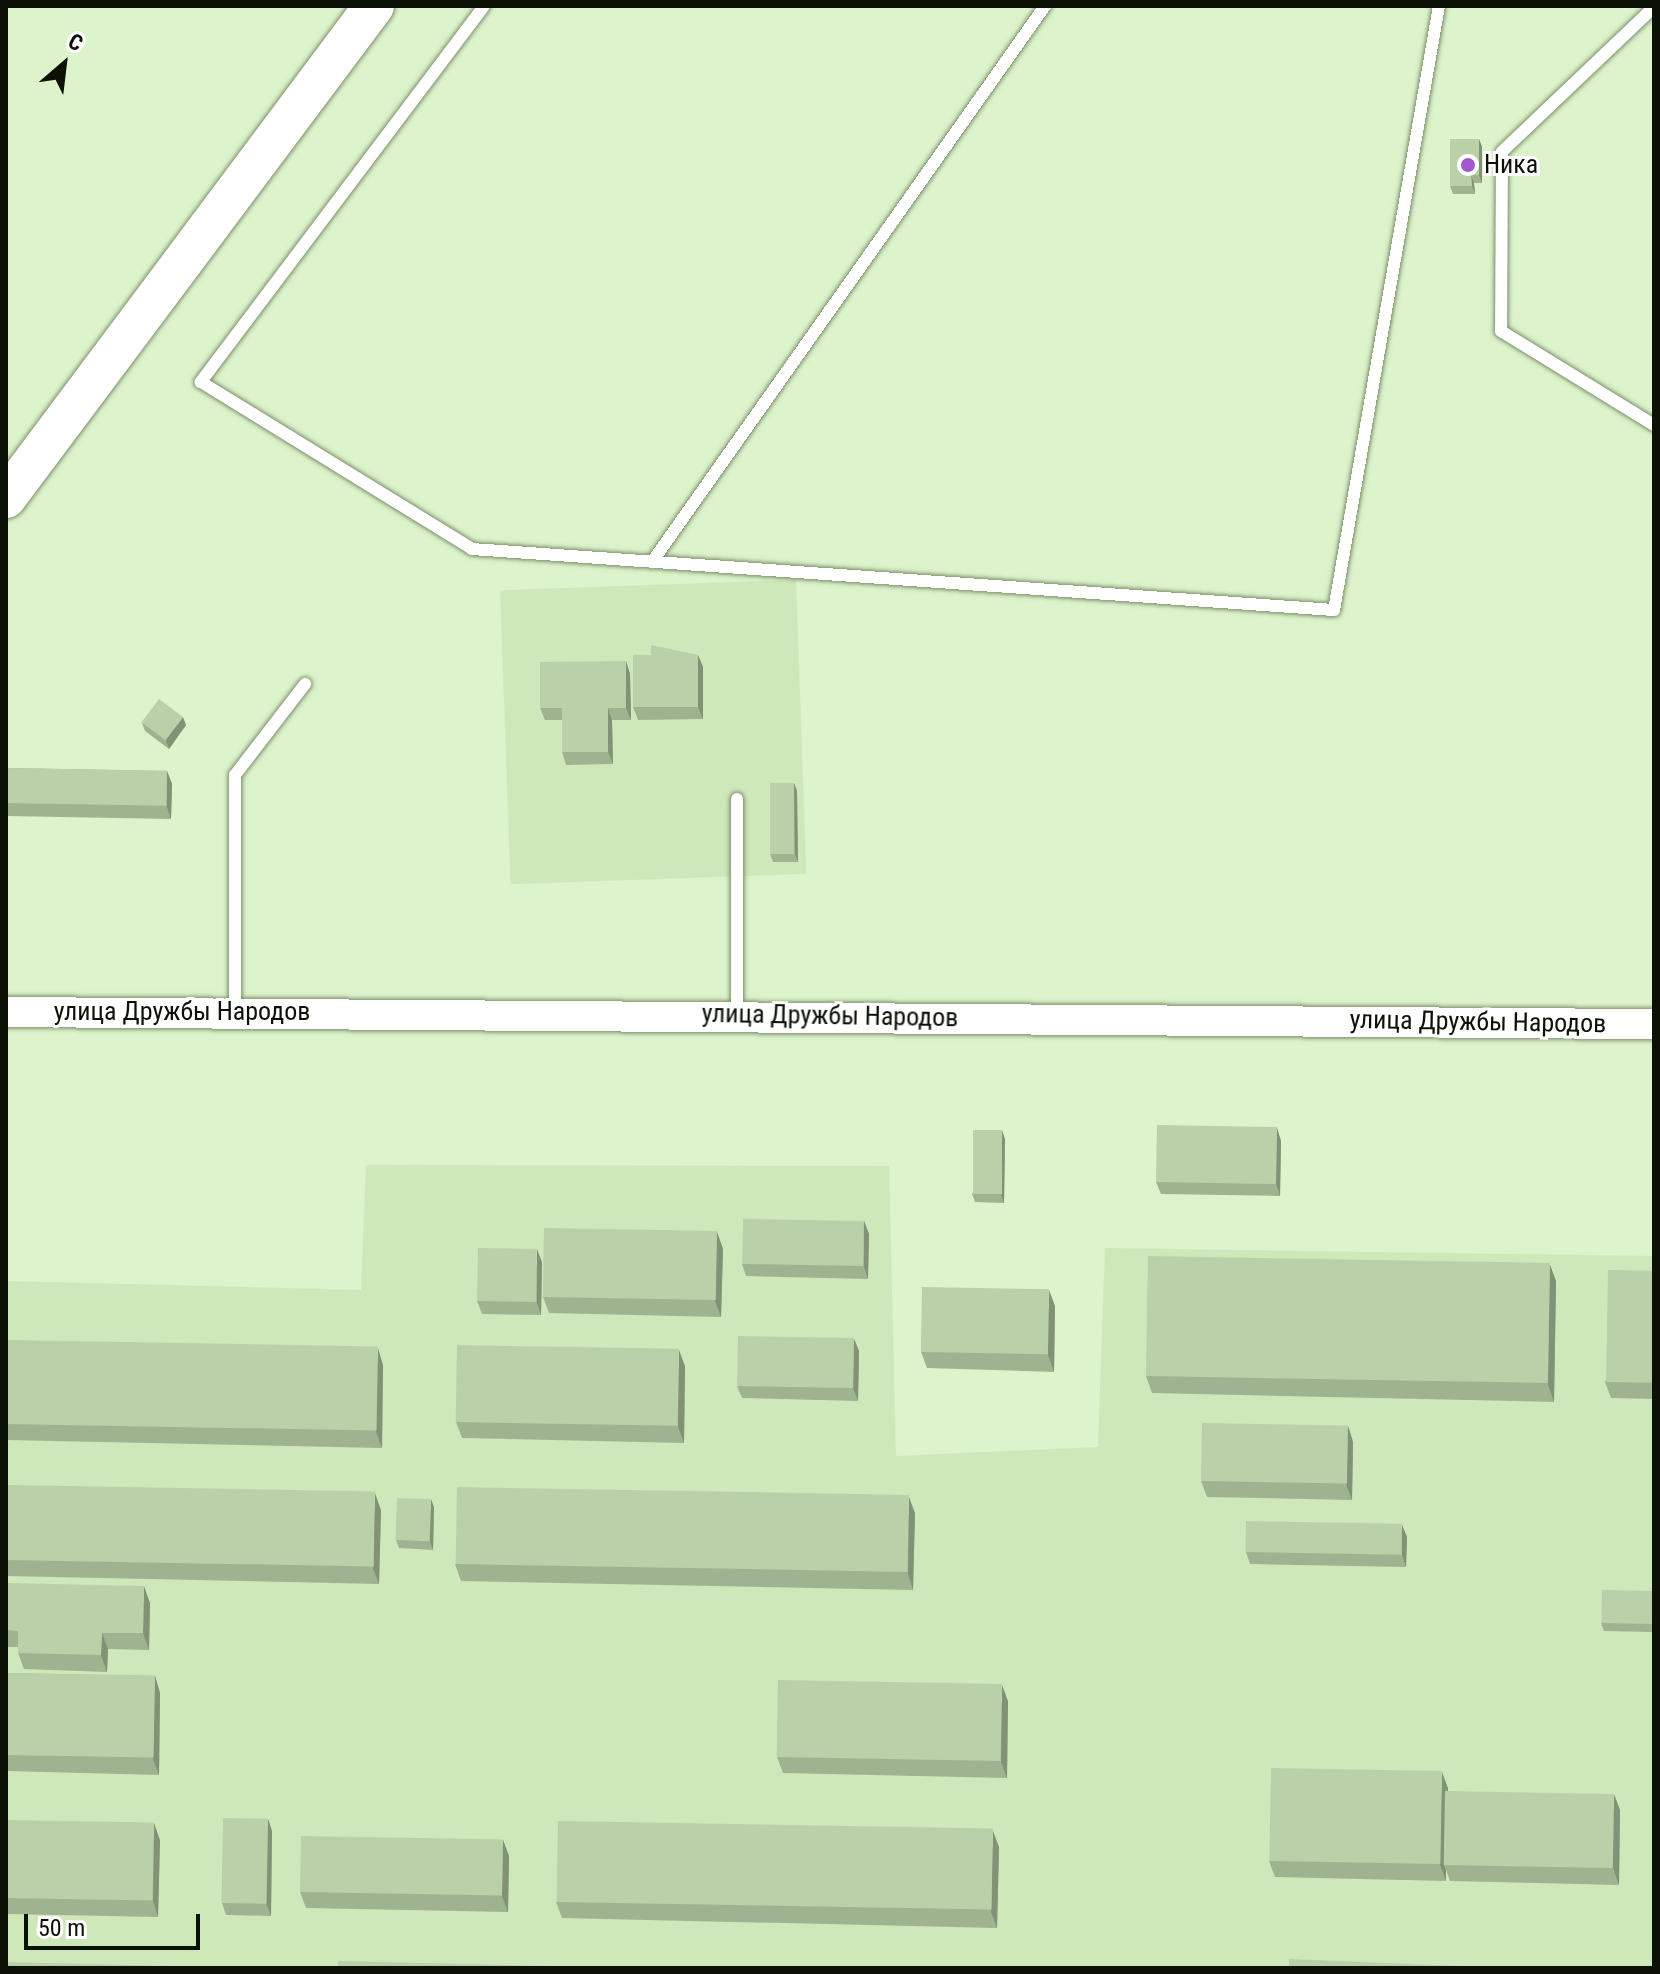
<!DOCTYPE html>
<meta charset="utf-8">
<style>
body{margin:0}
#map{position:relative;width:1660px;height:1974px;overflow:hidden;background:#dcf3cb;font-family:"Roboto Condensed",sans-serif}
div>[style]{position:absolute}
[style*='--x']{left:calc(var(--x)*1px);top:calc(var(--y)*1px);width:calc(var(--w)*1px);rotate:calc(var(--a)*1deg)}
.built>*{inset:0;background:#cee8ba;transform-origin:0 0}
.roads{filter:drop-shadow(0 0 2px #7b8f6b) drop-shadow(0 0 2px #7b8f6b)}
.service>*{height:12px;margin:-6px;padding:0 6px;transform-origin:6px;border-radius:6px;background:#fff}
.tertiary>*{height:30px;margin:-15px;padding:0 15px;transform-origin:15px;border-radius:15px;background:#fff}
.primary>*{height:40px;margin:-20px;padding:0 20px;transform-origin:20px;border-radius:20px;background:#fff}
.wall>*{inset:0;background:#a0b391}
.shaded-wall>*{inset:0;background:#829276}
.building>*{inset:0;background:#bad0a9;transform-origin:0 0}
.dots>*{width:22px;height:22px;translate:-50% -50%;box-sizing:border-box;border:4px solid #fff;border-radius:50%}
span{translate:-50% -50%;white-space:nowrap;text-align:center;line-height:1.15;-webkit-text-stroke:6px #fff;paint-order:stroke}
.poi-label{font-size:26px;color:#0b1205}
.left{translate:0 -50%;text-align:left}
.street-label{font-size:26px;color:#0b1205}
.frame{position:absolute;inset:0;border:8px solid #0b1205;pointer-events:none}
.north{position:absolute;left:24px;top:24px;width:80px;height:80px;-webkit-text-stroke:6px #fff;paint-order:stroke;rotate:28deg;font-size:22px;font-weight:700;line-height:32px;text-align:center;color:#0b1205}
.north::after{content:'';display:block;margin:auto;width:28px;height:36px;background:#0b1205;clip-path:polygon(50% 0,100% 100%,50% 72%,0 100%)}
.scale{position:absolute;left:24px;top:1914px;width:176px;height:36px;box-sizing:border-box;border:4px solid #0b1205;border-top:0;padding-left:10px;font-size:24px;line-height:28px;white-space:nowrap;color:#0b1205;-webkit-text-stroke:6px #fff;paint-order:stroke}
</style>
<div id="map">
<div class="built">
<i style="left:796px;top:580px;width:294px;height:296px;rotate:88deg"></i>
<i style="clip-path:polygon(366px 1165px,889px 1166px,896px 1456px,1098px 1447px,1105px 1248px,1654px 1256px,1654px 1968px,6px 1968px,6px 1281px,361px 1290px)"></i>
</div>
<div class="roads">
<div class="service">
<i style="--x:484;--y:6;--w:471;--a:127"></i>
<i style="--x:201;--y:382;--w:318;--a:31.6"></i>
<i style="--x:472;--y:549;--w:864;--a:4.05"></i>
<i style="--x:1334;--y:610;--w:613;--a:-80.14"></i>
<i style="--x:1654;--y:7;--w:210;--a:136.4"></i>
<i style="--x:1502;--y:152;--w:179;--a:90.3"></i>
<i style="--x:1501;--y:331;--w:180;--a:31.6"></i>
<i style="--x:652;--y:562;--w:681;--a:-54.75"></i>
<i style="--x:235;--y:1011;--w:236;--a:-90"></i>
<i style="--x:235;--y:775;--w:115;--a:-52.4"></i>
<i style="--x:737;--y:1015;--w:216;--a:-90"></i>
</div>
<div class="tertiary">
<i style="--x:6;--y:1012;--w:1648;--a:0.42"></i>
</div>
<div class="primary">
<i style="--x:6;--y:498;--w:614;--a:-53.2"></i>
</div>
</div>
<div class="wall">
<i style="clip-path:polygon(1479px 139px,1482px 147px,1482px 183px,1474px 183px,1475px 194px,1453px 194px,1450px 186px)"></i>
<i style="clip-path:polygon(698px 655px,703px 667px,703px 719px,638px 720px,633px 707px)"></i>
<i style="clip-path:polygon(626px 661px,630px 674px,631px 720px,612px 720px,613px 764px,566px 765px,562px 752px,562px 720px,545px 720px,540px 708px)"></i>
<i style="clip-path:polygon(142px 723px,186px 725px,169px 749px,145px 731px)"></i>
<i style="clip-path:polygon(6px 768px,167px 771px,172px 784px,171px 819px,6px 816px)"></i>
<i style="clip-path:polygon(794px 783px,797px 791px,798px 862px,773px 862px,770px 854px)"></i>
<i style="clip-path:polygon(1277px 1128px,1281px 1141px,1280px 1196px,1161px 1194px,1156px 1182px)"></i>
<i style="clip-path:polygon(1005px 1139px,1004px 1203px,975px 1202px,972px 1194px)"></i>
<i style="clip-path:polygon(864px 1221px,869px 1234px,868px 1279px,746px 1276px,742px 1264px)"></i>
<i style="clip-path:polygon(717px 1232px,723px 1249px,721px 1317px,549px 1313px,543px 1297px)"></i>
<i style="clip-path:polygon(542px 1262px,541px 1315px,482px 1314px,477px 1301px)"></i>
<i style="clip-path:polygon(1550px 1265px,1556px 1281px,1554px 1402px,1152px 1393px,1146px 1376px)"></i>
<i style="clip-path:polygon(1654px 1271px,1654px 1399px,1611px 1398px,1605px 1382px)"></i>
<i style="clip-path:polygon(1055px 1306px,1054px 1372px,927px 1368px,921px 1352px)"></i>
<i style="clip-path:polygon(854px 1339px,859px 1351px,858px 1401px,742px 1398px,737px 1386px)"></i>
<i style="clip-path:polygon(6px 1340px,383px 1365px,382px 1448px,6px 1440px)"></i>
<i style="clip-path:polygon(685px 1366px,684px 1443px,462px 1438px,456px 1422px)"></i>
<i style="clip-path:polygon(1348px 1426px,1353px 1442px,1352px 1500px,1207px 1497px,1201px 1481px)"></i>
<i style="clip-path:polygon(6px 1485px,381px 1510px,379px 1584px,6px 1576px)"></i>
<i style="clip-path:polygon(434px 1507px,433px 1550px,399px 1548px,396px 1540px)"></i>
<i style="clip-path:polygon(915px 1513px,913px 1590px,461px 1581px,455px 1564px)"></i>
<i style="clip-path:polygon(1402px 1525px,1407px 1537px,1406px 1567px,1250px 1564px,1246px 1552px)"></i>
<i style="clip-path:polygon(6px 1583px,150px 1603px,149px 1650px,108px 1649px,107px 1672px,24px 1669px,18px 1653px,18px 1647px,6px 1647px)"></i>
<i style="clip-path:polygon(1654px 1591px,1654px 1632px,1604px 1631px,1601px 1623px)"></i>
<i style="clip-path:polygon(6px 1673px,155px 1676px,160px 1693px,159px 1775px,6px 1771px)"></i>
<i style="clip-path:polygon(1008px 1701px,1007px 1778px,783px 1773px,777px 1757px)"></i>
<i style="clip-path:polygon(1448px 1788px,1448px 1791px,1620px 1810px,1619px 1885px,1450px 1881px,1446px 1870px,1446px 1881px,1275px 1877px,1269px 1861px)"></i>
<i style="clip-path:polygon(268px 1819px,272px 1831px,271px 1916px,226px 1915px,222px 1903px)"></i>
<i style="clip-path:polygon(6px 1820px,160px 1840px,158px 1917px,6px 1914px)"></i>
<i style="clip-path:polygon(503px 1840px,509px 1856px,508px 1912px,306px 1908px,300px 1892px)"></i>
<i style="clip-path:polygon(999px 1847px,997px 1928px,562px 1918px,556px 1902px)"></i>
</div>
<div class="shaded-wall">
<i style="clip-path:polygon(1479px 139px,1482px 147px,1482px 183px,1479px 175px)"></i>
<i style="clip-path:polygon(1471px 175px,1474px 183px,1475px 194px,1472px 186px)"></i>
<i style="clip-path:polygon(698px 655px,703px 667px,703px 719px,698px 707px)"></i>
<i style="clip-path:polygon(626px 661px,630px 674px,631px 720px,626px 708px)"></i>
<i style="clip-path:polygon(608px 708px,612px 720px,613px 764px,608px 752px)"></i>
<i style="clip-path:polygon(183px 717px,186px 725px,169px 749px,166px 740px)"></i>
<i style="clip-path:polygon(167px 771px,172px 784px,171px 819px,167px 807px)"></i>
<i style="clip-path:polygon(794px 783px,797px 791px,798px 862px,795px 854px)"></i>
<i style="clip-path:polygon(1277px 1128px,1281px 1141px,1280px 1196px,1276px 1184px)"></i>
<i style="clip-path:polygon(1002px 1130px,1005px 1139px,1004px 1203px,1001px 1195px)"></i>
<i style="clip-path:polygon(864px 1221px,869px 1234px,868px 1279px,864px 1267px)"></i>
<i style="clip-path:polygon(717px 1232px,723px 1249px,721px 1317px,715px 1301px)"></i>
<i style="clip-path:polygon(537px 1249px,542px 1262px,541px 1315px,537px 1303px)"></i>
<i style="clip-path:polygon(1550px 1265px,1556px 1281px,1554px 1402px,1548px 1385px)"></i>
<i style="clip-path:polygon(1049px 1290px,1055px 1306px,1054px 1372px,1048px 1355px)"></i>
<i style="clip-path:polygon(854px 1339px,859px 1351px,858px 1401px,853px 1388px)"></i>
<i style="clip-path:polygon(378px 1348px,383px 1365px,382px 1448px,376px 1432px)"></i>
<i style="clip-path:polygon(679px 1350px,685px 1366px,684px 1443px,678px 1427px)"></i>
<i style="clip-path:polygon(1348px 1426px,1353px 1442px,1352px 1500px,1346px 1484px)"></i>
<i style="clip-path:polygon(375px 1493px,381px 1510px,379px 1584px,373px 1568px)"></i>
<i style="clip-path:polygon(909px 1497px,915px 1513px,913px 1590px,908px 1574px)"></i>
<i style="clip-path:polygon(431px 1499px,434px 1507px,433px 1550px,430px 1541px)"></i>
<i style="clip-path:polygon(1402px 1525px,1407px 1537px,1406px 1567px,1402px 1555px)"></i>
<i style="clip-path:polygon(144px 1586px,150px 1603px,149px 1650px,143px 1633px)"></i>
<i style="clip-path:polygon(102px 1633px,108px 1649px,107px 1672px,101px 1655px)"></i>
<i style="clip-path:polygon(155px 1676px,160px 1693px,159px 1775px,153px 1759px)"></i>
<i style="clip-path:polygon(1002px 1685px,1008px 1701px,1007px 1778px,1001px 1762px)"></i>
<i style="clip-path:polygon(1442px 1772px,1448px 1788px,1446px 1865px,1444px 1865px,1446px 1870px,1446px 1881px,1440px 1865px)"></i>
<i style="clip-path:polygon(1614px 1794px,1620px 1810px,1619px 1885px,1613px 1868px)"></i>
<i style="clip-path:polygon(268px 1819px,272px 1831px,271px 1916px,266px 1903px)"></i>
<i style="clip-path:polygon(154px 1823px,160px 1840px,158px 1917px,153px 1901px)"></i>
<i style="clip-path:polygon(993px 1831px,999px 1847px,997px 1928px,991px 1912px)"></i>
<i style="clip-path:polygon(503px 1840px,509px 1856px,508px 1912px,502px 1896px)"></i>
</div>
<div class="building">
<i style="clip-path:polygon(1450px 139px,1479px 139px,1479px 175px,1471px 175px,1472px 186px,1450px 186px)"></i>
<i style="clip-path:polygon(651px 645px,698px 655px,698px 707px,633px 707px,633px 655px,651px 655px)"></i>
<i style="clip-path:polygon(626px 661px,626px 708px,608px 708px,608px 752px,562px 752px,562px 708px,540px 708px,540px 662px)"></i>
<i style="left:159px;top:699px;width:30px;height:29px;rotate:37deg"></i>
<i style="left:6px;top:768px;width:161px;height:35px;rotate:1deg"></i>
<i style="left:770px;top:783px;width:24px;height:71px"></i>
<i style="left:1157px;top:1125px;width:120px;height:57px;rotate:1deg"></i>
<i style="left:973px;top:1130px;width:29px;height:64px"></i>
<i style="left:743px;top:1219px;width:121px;height:45px;rotate:1deg"></i>
<i style="left:544px;top:1228px;width:173px;height:69px;rotate:1deg"></i>
<i style="left:478px;top:1248px;width:59px;height:53px;rotate:1deg"></i>
<i style="left:1148px;top:1256px;width:402px;height:120px;rotate:1deg"></i>
<i style="left:1608px;top:1270px;width:46px;height:112px;rotate:1deg"></i>
<i style="left:922px;top:1287px;width:127px;height:65px;rotate:1deg"></i>
<i style="left:738px;top:1336px;width:116px;height:50px;rotate:1deg"></i>
<i style="left:6px;top:1340px;width:372px;height:84px;rotate:1deg"></i>
<i style="left:457px;top:1345px;width:222px;height:77px;rotate:1deg"></i>
<i style="left:1202px;top:1423px;width:146px;height:58px;rotate:1deg"></i>
<i style="left:6px;top:1485px;width:369px;height:75px;rotate:1deg"></i>
<i style="left:457px;top:1487px;width:452px;height:77px;rotate:1deg"></i>
<i style="left:397px;top:1498px;width:34px;height:42px;rotate:2deg"></i>
<i style="left:1246px;top:1521px;width:156px;height:31px;rotate:1deg"></i>
<i style="clip-path:polygon(6px 1583px,144px 1586px,143px 1633px,102px 1633px,101px 1655px,18px 1653px,18px 1631px,6px 1630px)"></i>
<i style="left:1602px;top:1590px;width:52px;height:33px;rotate:1deg"></i>
<i style="left:6px;top:1673px;width:149px;height:82px;rotate:1deg"></i>
<i style="left:778px;top:1680px;width:224px;height:77px;rotate:1deg"></i>
<i style="left:1271px;top:1768px;width:171px;height:93px;rotate:1deg"></i>
<i style="left:1445px;top:1791px;width:169px;height:74px;rotate:1deg"></i>
<i style="left:223px;top:1818px;width:45px;height:85px;rotate:1deg"></i>
<i style="left:6px;top:1820px;width:148px;height:78px;rotate:1deg"></i>
<i style="left:558px;top:1821px;width:435px;height:81px;rotate:1deg"></i>
<i style="left:301px;top:1836px;width:202px;height:56px;rotate:1deg"></i>
<i style="clip-path:polygon(1289px 1959px,1509px 1968px,1289px 1968px)"></i>
<i style="clip-path:polygon(338px 1961px,636px 1968px,338px 1968px)"></i>
<i style="clip-path:polygon(6px 1962px,257px 1968px,6px 1968px)"></i>
<i style="clip-path:polygon(1569px 1966px,1617px 1968px,1568px 1968px)"></i>
</div>
<div class="dots">
<i style="left:1468px;top:165px;background:#a258cc"></i>
</div>
<div class="poi-label">
<span class="left" style="left:1484px;top:165px">Ника</span>
</div>
<div class="street-label">
<span style="left:182px;top:1012px">улица Дружбы Народов</span>
<span style="left:830px;top:1016px;rotate:1deg">улица Дружбы Народов</span>
<span style="left:1478px;top:1022px;rotate:1deg">улица Дружбы Народов</span>
</div>
<div class="frame"></div>
<div class="north">С</div>
<div class="scale">50 m</div>
</div>
